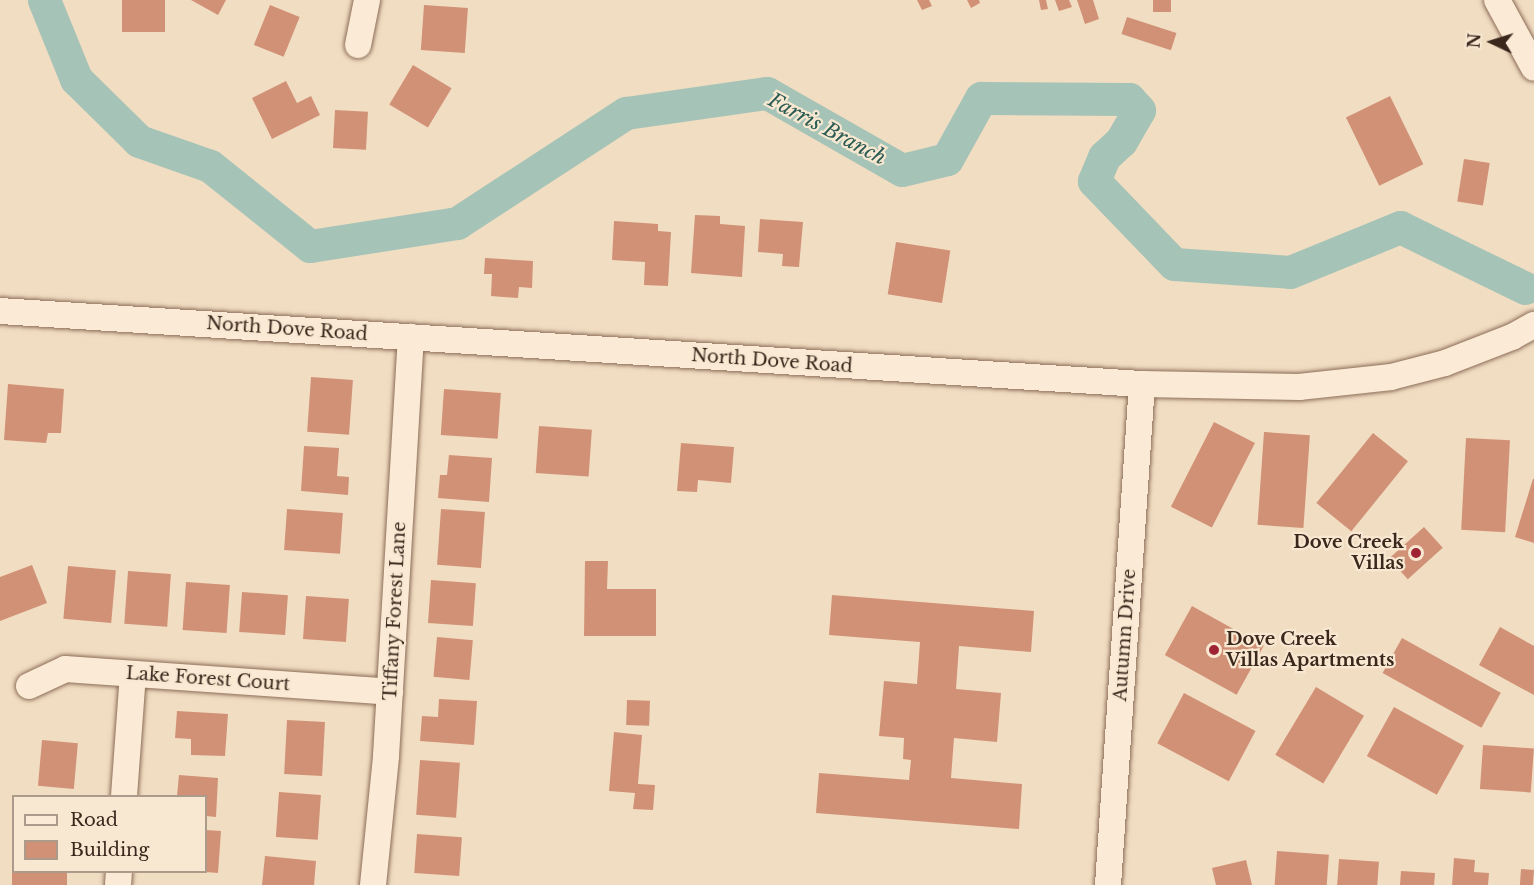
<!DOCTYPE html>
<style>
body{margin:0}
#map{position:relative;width:1534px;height:885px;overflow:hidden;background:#f1ddc2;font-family:"Libre Baskerville",serif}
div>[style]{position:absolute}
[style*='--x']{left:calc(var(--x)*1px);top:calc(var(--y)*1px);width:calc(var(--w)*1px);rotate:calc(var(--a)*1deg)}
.river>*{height:33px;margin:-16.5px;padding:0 16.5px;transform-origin:16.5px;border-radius:16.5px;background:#a5c3b6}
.building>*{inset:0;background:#d19176;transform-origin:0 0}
.roads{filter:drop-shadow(0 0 2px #8c6d58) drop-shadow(0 0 2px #8c6d58)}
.minor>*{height:26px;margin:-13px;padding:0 13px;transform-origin:13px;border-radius:13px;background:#fbebd6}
.dots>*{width:16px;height:16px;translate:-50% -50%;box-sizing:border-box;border:3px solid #f8e8d2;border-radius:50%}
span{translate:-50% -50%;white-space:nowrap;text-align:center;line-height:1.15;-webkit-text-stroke:4.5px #f8e8d2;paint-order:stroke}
.street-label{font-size:18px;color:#3b281d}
.poi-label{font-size:18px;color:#3b281d;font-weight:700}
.right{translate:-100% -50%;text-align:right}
.left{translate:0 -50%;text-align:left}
.water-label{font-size:20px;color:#2b5b52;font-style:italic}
.legend{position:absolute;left:12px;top:795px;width:195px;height:78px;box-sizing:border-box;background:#f8e8d2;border:2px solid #ac9b8a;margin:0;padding:8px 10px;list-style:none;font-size:18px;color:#3b281d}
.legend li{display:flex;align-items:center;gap:12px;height:30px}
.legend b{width:30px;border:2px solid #ac9b8a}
.north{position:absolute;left:1462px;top:12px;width:60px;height:60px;-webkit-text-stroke:4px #f8e8d2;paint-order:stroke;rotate:274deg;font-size:16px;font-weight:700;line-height:24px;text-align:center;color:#3b281d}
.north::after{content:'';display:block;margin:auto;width:21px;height:27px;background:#3b281d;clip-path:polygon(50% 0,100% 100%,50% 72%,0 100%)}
</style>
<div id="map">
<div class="river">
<i style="--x:44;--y:0;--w:85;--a:67.9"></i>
<i style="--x:76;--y:79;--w:88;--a:44.5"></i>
<i style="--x:139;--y:141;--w:75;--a:19.4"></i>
<i style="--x:210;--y:166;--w:128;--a:38.7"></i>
<i style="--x:310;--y:246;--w:149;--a:-8.9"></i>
<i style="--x:457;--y:223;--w:202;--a:-33.1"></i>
<i style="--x:626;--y:113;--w:142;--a:-8.1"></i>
<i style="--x:767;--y:93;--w:155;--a:29.7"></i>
<i style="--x:902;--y:170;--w:46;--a:-13.7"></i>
<i style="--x:947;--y:159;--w:70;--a:-60.9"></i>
<i style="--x:981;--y:98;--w:148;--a:0.4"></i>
<i style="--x:1129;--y:99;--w:15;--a:48"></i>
<i style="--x:1139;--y:110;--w:36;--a:120"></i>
<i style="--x:1121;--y:141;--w:23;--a:137"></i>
<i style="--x:1104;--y:157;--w:26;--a:113"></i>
<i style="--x:1094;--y:181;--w:115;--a:46.1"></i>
<i style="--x:1174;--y:264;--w:116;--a:3.9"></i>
<i style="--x:1290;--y:272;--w:119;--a:-22.2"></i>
<i style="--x:1400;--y:227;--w:139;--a:26"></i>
</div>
<div class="building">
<i style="left:122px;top:0;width:43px;height:32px"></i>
<i style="clip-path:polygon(191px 0,226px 0,218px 15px)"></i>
<i style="clip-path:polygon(917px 0,929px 0,932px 6px,922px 10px)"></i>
<i style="clip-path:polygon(967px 0,979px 0,980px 3px,971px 8px)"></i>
<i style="clip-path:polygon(1039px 0,1046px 0,1048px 9px,1041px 10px)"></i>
<i style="clip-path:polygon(1055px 0,1069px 0,1072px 7px,1059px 11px)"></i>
<i style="clip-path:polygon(1077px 0,1093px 0,1099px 19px,1085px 24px)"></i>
<i style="left:1153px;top:0;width:18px;height:12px"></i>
<i style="left:270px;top:5px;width:32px;height:43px;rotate:22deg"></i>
<i style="left:424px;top:5px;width:44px;height:45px;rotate:4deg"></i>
<i style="left:1127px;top:17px;width:52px;height:18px;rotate:18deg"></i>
<i style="left:413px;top:65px;width:45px;height:46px;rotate:31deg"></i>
<i style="clip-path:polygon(286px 81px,297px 103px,311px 96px,320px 115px,272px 139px,252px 98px)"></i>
<i style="left:1390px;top:96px;width:76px;height:49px;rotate:64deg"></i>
<i style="left:335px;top:110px;width:33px;height:38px;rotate:3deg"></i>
<i style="left:1464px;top:159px;width:26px;height:43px;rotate:9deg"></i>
<i style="clip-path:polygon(695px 215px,720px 216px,720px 224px,745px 226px,742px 277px,691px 273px)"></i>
<i style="clip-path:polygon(760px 219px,803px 222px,799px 267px,782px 266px,783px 254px,758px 252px)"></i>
<i style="clip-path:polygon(614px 221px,658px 224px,658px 231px,671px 232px,668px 286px,644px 285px,645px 262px,612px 260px)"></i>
<i style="left:896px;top:242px;width:55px;height:53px;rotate:9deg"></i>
<i style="clip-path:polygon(485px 258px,533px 261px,532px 288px,519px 287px,518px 298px,491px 296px,492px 274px,484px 274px)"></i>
<i style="left:311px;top:377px;width:42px;height:55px;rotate:4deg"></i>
<i style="clip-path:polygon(8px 384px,64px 389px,61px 433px,48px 433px,46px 443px,4px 440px)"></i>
<i style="left:444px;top:389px;width:57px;height:46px;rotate:4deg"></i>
<i style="left:1214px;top:422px;width:46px;height:95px;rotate:27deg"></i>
<i style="left:539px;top:426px;width:53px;height:47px;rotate:4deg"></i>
<i style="left:1264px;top:432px;width:46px;height:93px;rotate:4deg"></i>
<i style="left:1373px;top:433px;width:45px;height:90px;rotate:39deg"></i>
<i style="left:1466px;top:438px;width:44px;height:92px;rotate:3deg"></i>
<i style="clip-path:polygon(681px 443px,734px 447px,731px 483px,698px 480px,697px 492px,677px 491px)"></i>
<i style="clip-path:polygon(304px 446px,339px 448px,337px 476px,349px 477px,348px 495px,301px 491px)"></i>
<i style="clip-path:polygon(449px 455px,492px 458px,489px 502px,438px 498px,440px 475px,447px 475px)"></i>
<i style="clip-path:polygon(1533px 479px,1534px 479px,1534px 543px,1515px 537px)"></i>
<i style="left:287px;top:509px;width:56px;height:41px;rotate:4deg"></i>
<i style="left:441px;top:509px;width:44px;height:56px;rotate:4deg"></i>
<i style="left:1424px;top:527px;width:28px;height:47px;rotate:48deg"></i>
<i style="clip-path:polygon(585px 561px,608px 561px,607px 589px,656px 589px,656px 636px,584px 636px)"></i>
<i style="clip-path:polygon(32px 565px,47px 603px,0 621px,0 577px)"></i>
<i style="left:68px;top:566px;width:48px;height:53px;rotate:5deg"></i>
<i style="left:128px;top:571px;width:43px;height:53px;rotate:4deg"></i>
<i style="left:431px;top:580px;width:45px;height:43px;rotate:4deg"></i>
<i style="left:186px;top:582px;width:44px;height:48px;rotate:4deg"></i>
<i style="left:242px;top:592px;width:46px;height:40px;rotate:4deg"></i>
<i style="clip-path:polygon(832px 595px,1034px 611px,1031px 652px,959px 646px,956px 689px,1001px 693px,997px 742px,954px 738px,951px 778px,1022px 784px,1019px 829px,816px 813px,819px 773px,909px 780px,911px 760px,903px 759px,904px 738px,879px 736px,884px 681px,917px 684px,920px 642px,829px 635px)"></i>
<i style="left:306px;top:596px;width:43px;height:43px;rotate:4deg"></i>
<i style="left:1192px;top:606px;width:82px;height:56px;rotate:29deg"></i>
<i style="clip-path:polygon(1500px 627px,1534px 646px,1534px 695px,1479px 665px)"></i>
<i style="left:437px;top:637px;width:36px;height:40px;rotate:5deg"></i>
<i style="left:1402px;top:638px;width:113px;height:40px;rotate:29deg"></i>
<i style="left:1316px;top:687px;width:56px;height:79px;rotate:31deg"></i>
<i style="left:1184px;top:693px;width:81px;height:57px;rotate:28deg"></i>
<i style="clip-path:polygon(439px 699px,477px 701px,474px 745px,420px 741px,422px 716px,438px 717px)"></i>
<i style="left:627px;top:700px;width:23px;height:25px;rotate:2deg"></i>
<i style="left:1394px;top:707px;width:80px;height:56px;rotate:29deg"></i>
<i style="clip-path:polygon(177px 711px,228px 714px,225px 756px,191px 755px,191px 739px,175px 738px)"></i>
<i style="left:287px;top:720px;width:38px;height:54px;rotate:3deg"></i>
<i style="clip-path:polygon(614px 732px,642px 735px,638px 784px,655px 785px,653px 810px,633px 809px,635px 793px,609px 791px)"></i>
<i style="left:42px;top:740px;width:36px;height:46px;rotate:5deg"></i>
<i style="left:1483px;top:745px;width:51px;height:44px;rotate:4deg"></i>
<i style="left:420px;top:760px;width:40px;height:55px;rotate:4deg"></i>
<i style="clip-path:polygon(179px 775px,218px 778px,216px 817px,206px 816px,206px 796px,177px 796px)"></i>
<i style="left:279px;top:792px;width:42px;height:45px;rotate:4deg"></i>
<i style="clip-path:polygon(206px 830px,221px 831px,218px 873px,206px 872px)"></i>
<i style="left:417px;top:834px;width:45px;height:39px;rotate:4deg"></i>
<i style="left:1277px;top:851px;width:52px;height:34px;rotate:4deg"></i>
<i style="clip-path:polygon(265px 856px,316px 861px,314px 885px,262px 885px)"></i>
<i style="clip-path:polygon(1454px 858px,1475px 860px,1474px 872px,1489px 873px,1488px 885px,1452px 885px)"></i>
<i style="left:1339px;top:859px;width:40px;height:26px;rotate:4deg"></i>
<i style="clip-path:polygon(1246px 860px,1252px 885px,1216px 885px,1212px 868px)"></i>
<i style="left:1521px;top:869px;width:13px;height:16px;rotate:4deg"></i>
<i style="clip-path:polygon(1401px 871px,1435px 873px,1434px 885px,1400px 885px)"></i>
<i style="left:12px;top:872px;width:55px;height:13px"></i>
</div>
<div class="roads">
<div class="minor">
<i style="--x:1497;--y:0;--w:77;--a:61.4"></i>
<i style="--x:358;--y:45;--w:46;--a:-78.7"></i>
<i style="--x:0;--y:311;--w:1144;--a:3.66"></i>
<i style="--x:1142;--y:384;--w:157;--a:1.1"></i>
<i style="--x:1299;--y:387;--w:93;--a:-6.2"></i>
<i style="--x:1391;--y:377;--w:56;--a:-14.5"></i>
<i style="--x:1445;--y:363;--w:72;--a:-21.2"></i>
<i style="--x:1512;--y:337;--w:25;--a:-29"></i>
<i style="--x:29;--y:686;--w:40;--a:-25"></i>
<i style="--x:65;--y:669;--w:326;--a:4"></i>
<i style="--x:124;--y:796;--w:122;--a:-85.8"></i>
<i style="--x:118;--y:885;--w:13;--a:-86"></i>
<i style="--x:373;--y:885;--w:130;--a:-84.2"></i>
<i style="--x:386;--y:756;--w:420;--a:-86.6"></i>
<i style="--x:1108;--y:885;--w:502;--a:-86.12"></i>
</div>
</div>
<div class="dots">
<i style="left:1416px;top:553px;background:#9e2434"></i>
<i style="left:1214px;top:650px;background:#9e2434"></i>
</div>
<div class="street-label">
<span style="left:287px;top:329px;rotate:4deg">North Dove Road</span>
<span style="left:772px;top:361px;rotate:4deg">North Dove Road</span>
<span style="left:395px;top:611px;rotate:-87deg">Tiffany Forest Lane</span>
<span style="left:1125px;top:635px;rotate:-86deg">Autumn Drive</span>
<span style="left:208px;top:679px;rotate:4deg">Lake Forest Court</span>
</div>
<div class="poi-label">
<span class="right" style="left:1404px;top:553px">Dove Creek<br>Villas</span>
<span class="left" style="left:1226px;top:650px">Dove Creek<br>Villas Apartments</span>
</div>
<div class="water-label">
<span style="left:827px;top:129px;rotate:28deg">Farris Branch</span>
</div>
<ul class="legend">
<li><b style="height:8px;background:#fbebd6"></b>Road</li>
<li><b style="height:16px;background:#d19176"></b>Building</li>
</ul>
<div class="north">N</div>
</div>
